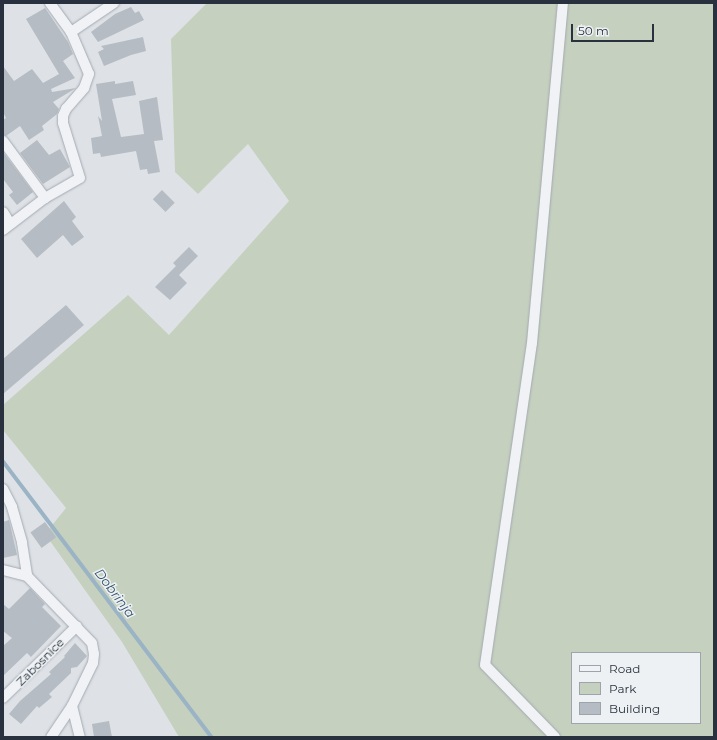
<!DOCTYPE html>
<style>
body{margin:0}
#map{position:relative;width:717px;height:740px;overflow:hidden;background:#dee2e7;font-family:Montserrat,sans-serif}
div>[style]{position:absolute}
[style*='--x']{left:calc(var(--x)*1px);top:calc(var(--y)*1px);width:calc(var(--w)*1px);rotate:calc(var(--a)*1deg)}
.green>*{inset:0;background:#c5d0bf}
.stream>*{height:3.5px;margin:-1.75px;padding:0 1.75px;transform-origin:1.75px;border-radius:1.75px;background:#9ab3c5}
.building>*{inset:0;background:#b5bcc3;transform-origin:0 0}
.roads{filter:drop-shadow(0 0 1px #a4a9b1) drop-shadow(0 0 1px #a4a9b1)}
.street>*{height:10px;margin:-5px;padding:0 5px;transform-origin:5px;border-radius:5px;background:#f0f2f5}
span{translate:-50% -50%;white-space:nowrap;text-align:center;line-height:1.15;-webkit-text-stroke:3px #edf1f4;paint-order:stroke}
.street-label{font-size:12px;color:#28313d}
.water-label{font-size:13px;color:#34536e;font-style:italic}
.frame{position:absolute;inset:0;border:4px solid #28313d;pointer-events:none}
.legend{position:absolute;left:571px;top:652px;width:130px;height:72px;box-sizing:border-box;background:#edf1f4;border:1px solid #9ea4ab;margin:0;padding:5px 7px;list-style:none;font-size:12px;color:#28313d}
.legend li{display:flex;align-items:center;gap:8px;height:20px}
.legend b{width:20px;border:1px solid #9ea4ab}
.scale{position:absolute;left:571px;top:24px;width:83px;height:18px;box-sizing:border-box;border:2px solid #28313d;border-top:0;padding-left:5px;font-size:12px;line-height:14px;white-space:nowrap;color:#28313d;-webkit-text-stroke:3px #edf1f4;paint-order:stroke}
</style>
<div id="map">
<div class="green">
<i style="clip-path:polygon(evenodd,207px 3px,714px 3px,714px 737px,179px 737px,122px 642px,45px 534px,66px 508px,3px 430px,3px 405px,128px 295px,169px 335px,289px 201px,248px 144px,198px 194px,175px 172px,171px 39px,207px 3px,572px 653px,700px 653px,700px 723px,572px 723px,572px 653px)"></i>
</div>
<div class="stream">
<i style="--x:3;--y:461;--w:346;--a:52.9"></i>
</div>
<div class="building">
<i style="clip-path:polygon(131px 7px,135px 13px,139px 11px,144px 20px,98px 42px,91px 32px,115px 14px)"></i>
<i style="clip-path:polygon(45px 8px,68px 42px,73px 54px,63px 61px,75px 78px,51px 89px,52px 92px,76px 88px,53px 102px,59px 109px,57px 114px,42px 126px,44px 130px,29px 140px,20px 126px,6px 136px,3px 135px,3px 120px,6px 118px,3px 112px,3px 66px,14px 81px,32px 69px,43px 83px,59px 74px,26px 19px)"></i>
<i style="clip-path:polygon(143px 37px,146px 51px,131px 55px,104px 66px,98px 52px,104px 49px,101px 46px)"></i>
<i style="clip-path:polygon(115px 81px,115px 84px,133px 81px,136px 95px,112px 99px,121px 137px,144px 134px,139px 101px,157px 97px,163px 140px,154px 141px,160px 172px,148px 174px,147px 169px,140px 170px,136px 151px,101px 157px,100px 153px,93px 154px,91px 138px,102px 136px,98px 116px,102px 121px,96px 84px)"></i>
<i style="clip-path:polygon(37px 140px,49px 155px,60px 149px,70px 167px,43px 184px,20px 153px)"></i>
<i style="clip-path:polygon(3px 152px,33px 192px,17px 205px,9px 195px,13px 192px,3px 179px)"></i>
<i style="left:162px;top:190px;width:18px;height:13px;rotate:45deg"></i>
<i style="clip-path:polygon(64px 201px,76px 217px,72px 221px,84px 237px,72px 246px,63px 235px,37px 258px,21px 239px)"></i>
<i style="clip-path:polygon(189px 247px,198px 256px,179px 275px,187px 283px,170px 300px,155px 287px,176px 266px,173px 263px)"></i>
<i style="clip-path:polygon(66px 305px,84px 325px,3px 394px,3px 359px)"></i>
<i style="clip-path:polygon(9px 520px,17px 555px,3px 558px,3px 522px)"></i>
<i style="left:45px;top:522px;width:19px;height:18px;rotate:54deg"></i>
<i style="clip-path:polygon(30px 588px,45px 604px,42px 607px,61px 626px,31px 657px,27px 653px,3px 676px,3px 646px,12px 638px,3px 631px,3px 604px,9px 609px)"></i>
<i style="clip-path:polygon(75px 643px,87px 656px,77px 667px,71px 668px,71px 673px,49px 694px,52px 697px,39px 708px,37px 706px,21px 724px,9px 714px,20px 701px,51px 674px,49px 672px,65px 657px,64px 656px)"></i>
<i style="clip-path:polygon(109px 721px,112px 737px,94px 737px,92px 724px)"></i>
</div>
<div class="roads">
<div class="street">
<i style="--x:71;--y:32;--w:52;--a:-34"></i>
<i style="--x:3;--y:141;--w:71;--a:53.6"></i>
<i style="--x:3;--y:212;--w:13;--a:58"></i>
<i style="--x:3;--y:230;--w:53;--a:-37.3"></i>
<i style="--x:45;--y:198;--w:40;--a:-29.7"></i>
<i style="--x:80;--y:178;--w:58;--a:-107.2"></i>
<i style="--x:63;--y:123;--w:7;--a:-90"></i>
<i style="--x:63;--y:116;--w:8;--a:-67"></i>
<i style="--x:66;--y:109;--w:28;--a:-49"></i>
<i style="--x:84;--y:88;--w:15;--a:-70"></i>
<i style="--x:89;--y:74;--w:46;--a:-113.2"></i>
<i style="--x:71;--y:32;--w:36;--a:-126"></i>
<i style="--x:3;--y:489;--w:20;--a:63"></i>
<i style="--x:12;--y:507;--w:37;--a:74"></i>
<i style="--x:22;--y:543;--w:33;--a:81"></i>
<i style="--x:27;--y:576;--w:93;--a:45.9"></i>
<i style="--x:92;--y:643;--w:11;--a:80"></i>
<i style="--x:94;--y:654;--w:9;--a:96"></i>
<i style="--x:93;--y:663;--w:48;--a:116"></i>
<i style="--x:72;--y:706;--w:37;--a:124"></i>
<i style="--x:3;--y:570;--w:25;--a:14"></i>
<i style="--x:3;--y:698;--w:103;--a:-44.2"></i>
<i style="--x:72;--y:706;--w:32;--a:76"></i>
<i style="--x:555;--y:737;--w:100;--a:-134.2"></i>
<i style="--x:485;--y:665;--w:325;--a:-81.7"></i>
<i style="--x:532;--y:343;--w:341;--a:-84.8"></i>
</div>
</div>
<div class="street-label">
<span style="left:40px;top:662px;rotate:-45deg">Zabosnice</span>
</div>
<div class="water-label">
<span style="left:115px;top:593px;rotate:53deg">Dobrinja</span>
</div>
<div class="frame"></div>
<ul class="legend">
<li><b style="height:5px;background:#f0f2f5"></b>Road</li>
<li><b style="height:11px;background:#c5d0bf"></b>Park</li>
<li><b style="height:11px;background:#b5bcc3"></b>Building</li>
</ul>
<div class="scale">50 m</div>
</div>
